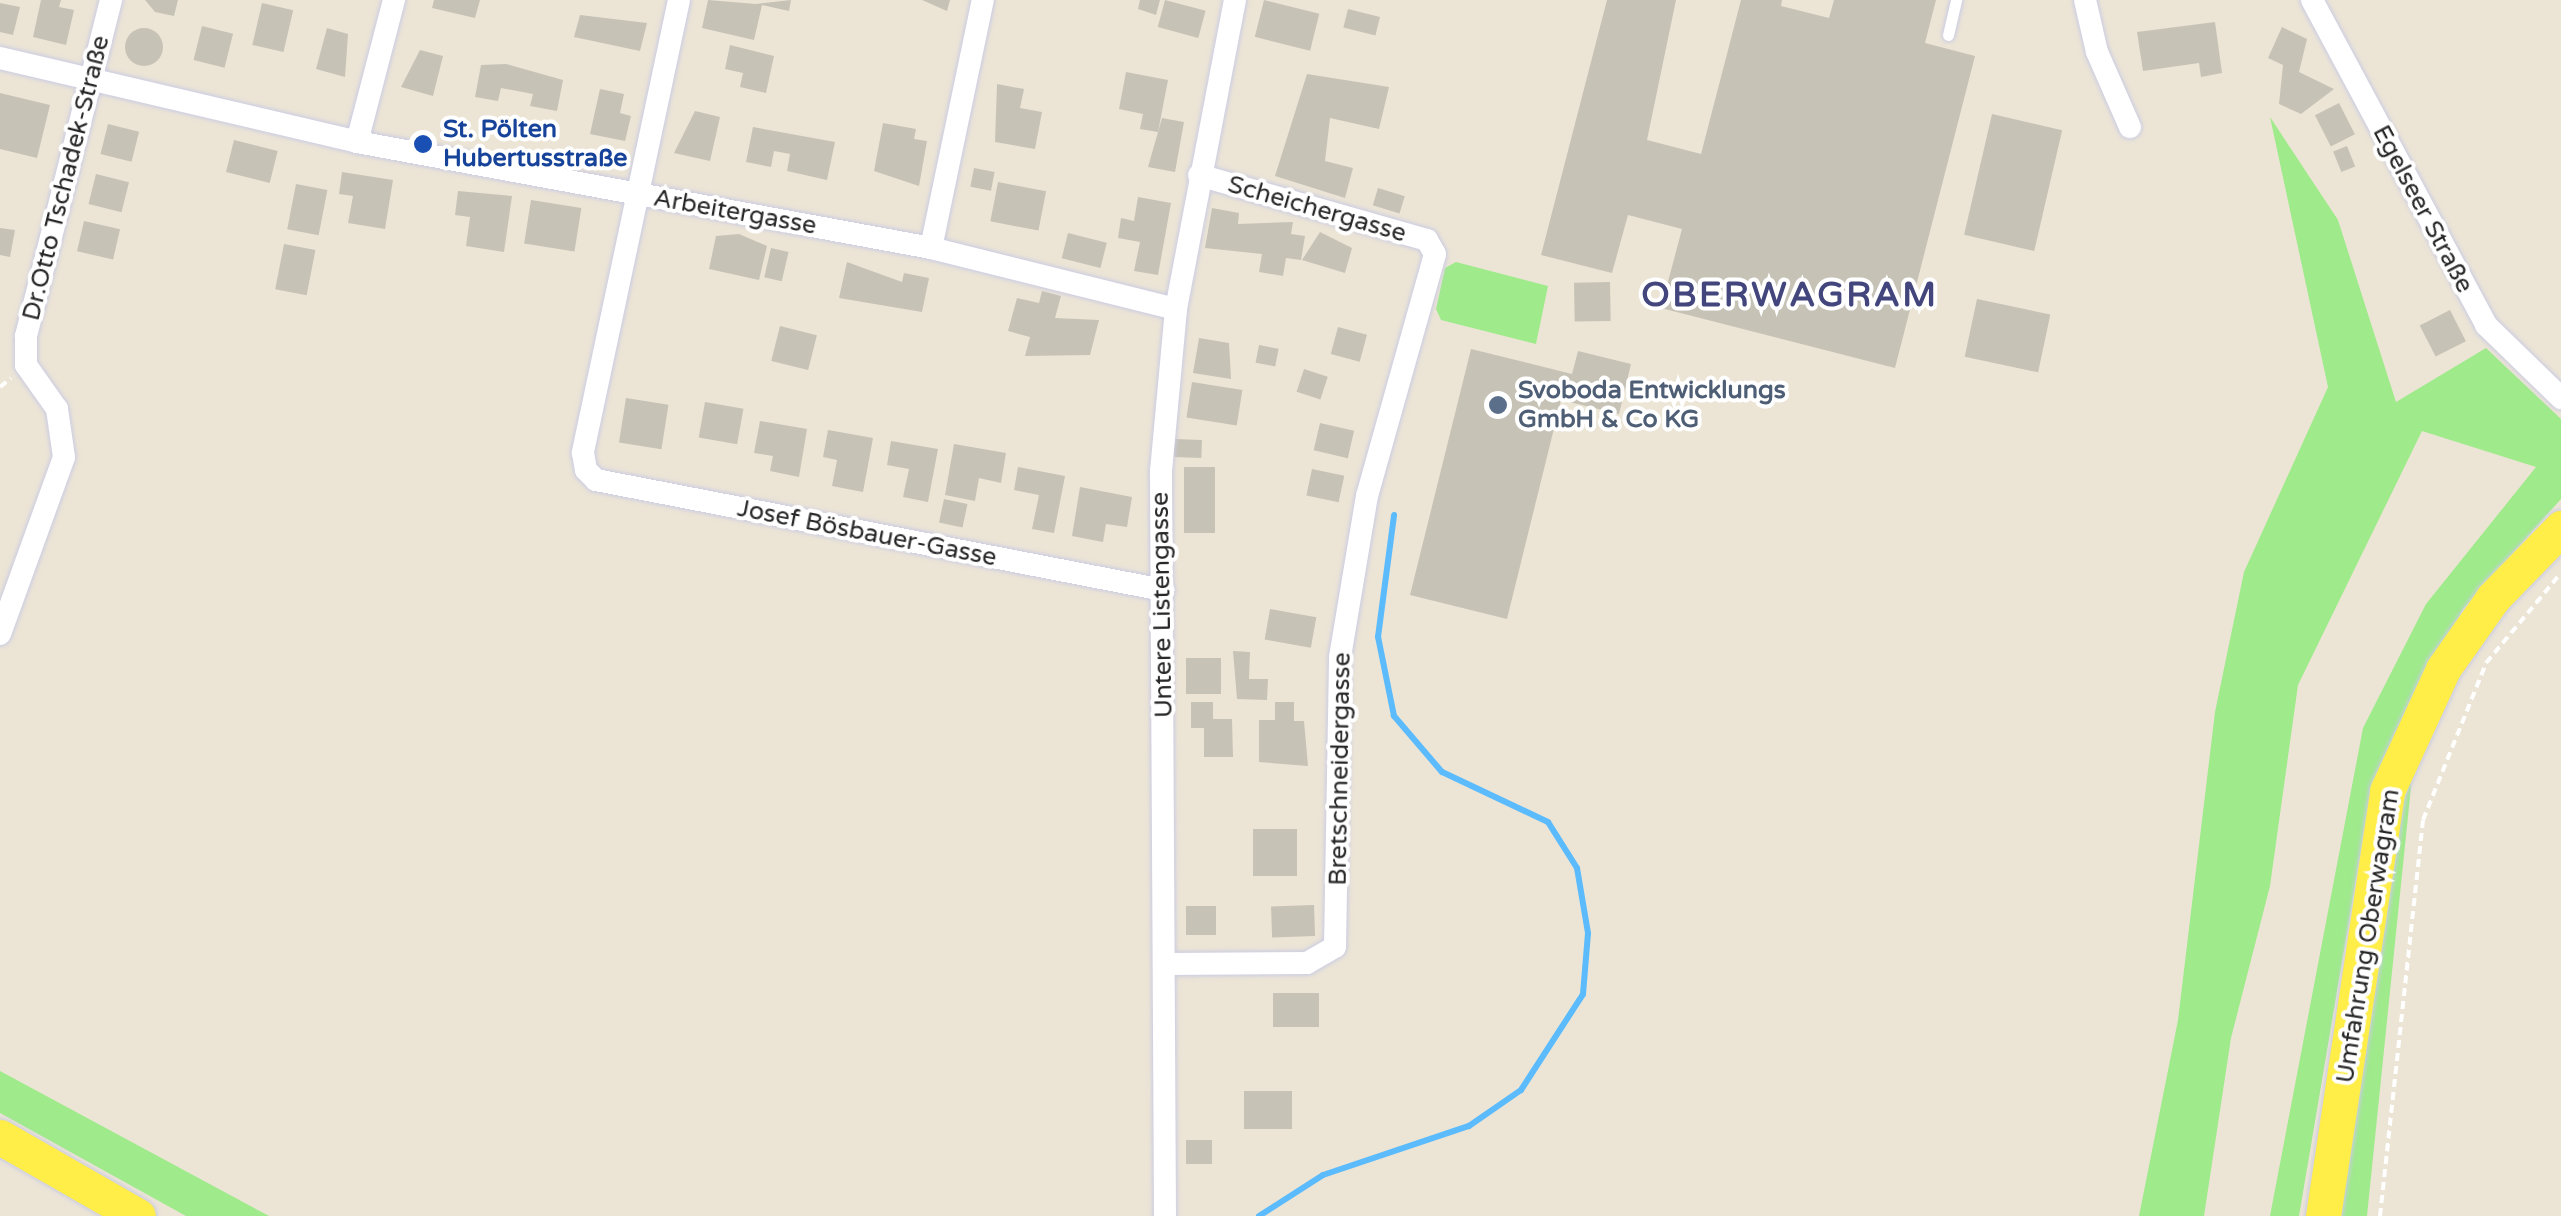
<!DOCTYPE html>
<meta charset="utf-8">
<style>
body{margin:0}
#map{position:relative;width:2561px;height:1216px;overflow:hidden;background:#ece5d6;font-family:"Varela Round",sans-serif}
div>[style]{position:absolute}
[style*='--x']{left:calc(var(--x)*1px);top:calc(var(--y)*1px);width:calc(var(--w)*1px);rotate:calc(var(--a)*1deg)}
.green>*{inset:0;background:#9fea8b}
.stream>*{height:6px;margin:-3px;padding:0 3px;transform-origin:3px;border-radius:3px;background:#5bbbfc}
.building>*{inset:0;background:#c6c2b6;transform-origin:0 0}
.round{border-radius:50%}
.path>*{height:4px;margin-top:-2px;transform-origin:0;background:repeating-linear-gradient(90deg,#fff 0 8px,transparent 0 13px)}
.roads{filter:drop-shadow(0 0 2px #cbcce2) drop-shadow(0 0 2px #cbcce2)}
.service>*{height:11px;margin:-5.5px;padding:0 5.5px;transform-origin:5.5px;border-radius:5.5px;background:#fff}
.minor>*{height:22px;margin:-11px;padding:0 11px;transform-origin:11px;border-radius:11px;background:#fff}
.primary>*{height:35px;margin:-17.5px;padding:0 17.5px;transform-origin:17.5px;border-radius:17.5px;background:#ffed48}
.dots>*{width:28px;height:28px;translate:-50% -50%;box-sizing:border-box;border:5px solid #fff;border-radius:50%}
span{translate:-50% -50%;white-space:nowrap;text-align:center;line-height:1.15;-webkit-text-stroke:8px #fff;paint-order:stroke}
.transit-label{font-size:25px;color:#164399;font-weight:700}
.left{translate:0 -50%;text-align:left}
.street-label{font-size:25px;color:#272727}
.service-label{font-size:25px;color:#4e5e75;font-weight:700}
.district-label{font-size:35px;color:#43467c;font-weight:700;letter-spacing:2.5px}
</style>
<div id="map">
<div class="green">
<i style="clip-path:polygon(2270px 117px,2338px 220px,2396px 402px,2486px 348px,2561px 419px,2561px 499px,2463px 609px,2371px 791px,2299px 1216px,2270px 1216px,2363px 728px,2426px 604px,2536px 467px,2422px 431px,2298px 685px,2270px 886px,2231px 1038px,2204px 1216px,2139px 1216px,2178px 1020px,2215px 712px,2244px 572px,2328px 387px)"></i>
<i style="clip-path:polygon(1456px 262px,1548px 286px,1536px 344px,1441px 320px,1436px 309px,1445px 268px)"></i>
<i style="clip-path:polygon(2412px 777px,2367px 1216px,2337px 1216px,2397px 822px)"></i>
<i style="clip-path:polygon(0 1071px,269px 1216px,186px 1216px,0 1113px)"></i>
</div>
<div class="stream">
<i style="--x:1259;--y:1216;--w:76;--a:-32.6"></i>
<i style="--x:1323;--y:1175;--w:154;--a:-18.6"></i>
<i style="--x:1469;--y:1126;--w:63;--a:-34.7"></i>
<i style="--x:1521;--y:1090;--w:114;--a:-57.1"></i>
<i style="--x:1583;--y:994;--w:61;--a:-85.3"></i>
<i style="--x:1588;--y:933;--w:66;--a:-99.6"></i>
<i style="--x:1577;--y:868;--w:54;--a:-122.2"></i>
<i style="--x:1548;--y:822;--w:117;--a:-154.7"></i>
<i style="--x:1442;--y:772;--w:74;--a:-130.6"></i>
<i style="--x:1394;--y:716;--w:81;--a:-101.4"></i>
<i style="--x:1378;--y:637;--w:123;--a:-82.5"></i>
</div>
<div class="building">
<i style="clip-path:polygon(41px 0,61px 0,59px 7px,74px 10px,66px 45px,33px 37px)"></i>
<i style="clip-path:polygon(145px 0,178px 0,174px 16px,155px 12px)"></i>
<i style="clip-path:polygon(434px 0,480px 0,475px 18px,432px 8px)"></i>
<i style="clip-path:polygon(708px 0,756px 4px,791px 0,789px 11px,762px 5px,754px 40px,702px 28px)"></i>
<i style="clip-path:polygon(922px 0,950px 0,947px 11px)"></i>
<i style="clip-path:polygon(1140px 0,1160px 0,1156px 15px,1138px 9px)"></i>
<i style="left:1165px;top:0;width:42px;height:28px;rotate:15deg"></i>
<i style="left:1264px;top:0;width:57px;height:38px;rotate:14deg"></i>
<i style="clip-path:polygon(1607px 0,1676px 0,1647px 140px,1701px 154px,1741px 0,1782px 0,1781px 6px,1829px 18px,1834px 0,1936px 0,1925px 43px,1975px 56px,1895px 368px,1661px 308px,1682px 229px,1628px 215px,1612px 273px,1541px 255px)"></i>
<i style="clip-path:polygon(0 3px,20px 7px,13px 35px,0 32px)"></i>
<i style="left:262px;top:3px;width:32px;height:43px;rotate:13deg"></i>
<i style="left:1348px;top:9px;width:33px;height:19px;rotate:14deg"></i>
<i style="clip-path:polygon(580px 15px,647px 23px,640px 51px,574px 37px)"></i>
<i style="clip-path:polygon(2215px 22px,2222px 73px,2201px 77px,2199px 63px,2143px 71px,2137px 32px)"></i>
<i style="left:202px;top:26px;width:32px;height:35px;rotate:14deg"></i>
<i style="clip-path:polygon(2282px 27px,2307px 39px,2299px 72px,2334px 89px,2301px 114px,2279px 104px,2283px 65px,2268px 58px)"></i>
<i style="clip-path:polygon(327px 28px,348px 34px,345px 77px,316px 69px)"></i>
<i class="round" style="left:125px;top:28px;width:38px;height:38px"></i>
<i style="clip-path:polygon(730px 45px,774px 56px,766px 93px,740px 87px,743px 73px,725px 69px)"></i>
<i style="clip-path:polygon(420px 50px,443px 56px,433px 96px,401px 87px)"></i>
<i style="clip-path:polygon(506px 64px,563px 80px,557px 111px,530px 106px,533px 94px,501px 88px,498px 101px,475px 97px,481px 65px)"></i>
<i style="clip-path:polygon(1126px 72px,1168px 80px,1158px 132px,1140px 129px,1143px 114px,1119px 109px)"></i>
<i style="clip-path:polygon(1307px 74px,1389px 87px,1379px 129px,1330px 118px,1325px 161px,1353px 168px,1345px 198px,1275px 176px)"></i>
<i style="clip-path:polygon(997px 84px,1024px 89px,1020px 108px,1042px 112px,1035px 149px,995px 142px)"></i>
<i style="clip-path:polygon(600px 89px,624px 94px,620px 113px,631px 116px,625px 141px,590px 134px)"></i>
<i style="clip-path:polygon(0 93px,50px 105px,37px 158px,0 149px)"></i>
<i style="left:2339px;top:103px;width:35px;height:27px;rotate:63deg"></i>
<i style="clip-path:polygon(695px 111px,720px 117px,710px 161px,674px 153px)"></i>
<i style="left:1992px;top:114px;width:72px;height:124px;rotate:13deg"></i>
<i style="clip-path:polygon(1162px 118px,1184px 122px,1175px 172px,1148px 167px)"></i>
<i style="clip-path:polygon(883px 123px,916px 129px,914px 139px,927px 141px,919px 186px,874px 171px)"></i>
<i style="left:108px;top:124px;width:32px;height:31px;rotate:14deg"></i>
<i style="clip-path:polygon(753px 127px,835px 142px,827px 180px,787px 171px,790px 154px,774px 151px,771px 167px,746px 162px)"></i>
<i style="left:234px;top:140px;width:45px;height:33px;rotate:14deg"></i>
<i style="left:2347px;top:146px;width:22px;height:15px;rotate:68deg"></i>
<i style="left:974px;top:168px;width:21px;height:19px;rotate:11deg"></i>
<i style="clip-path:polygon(342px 172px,393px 180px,385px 229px,348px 223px,353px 196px,339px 194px)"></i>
<i style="left:96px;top:174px;width:34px;height:31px;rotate:14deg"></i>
<i style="left:998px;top:182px;width:49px;height:40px;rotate:11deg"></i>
<i style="left:296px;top:184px;width:32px;height:46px;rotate:11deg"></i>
<i style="left:1378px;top:188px;width:28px;height:18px;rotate:17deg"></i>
<i style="clip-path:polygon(458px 191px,512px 196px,504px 252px,466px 246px,470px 217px,455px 215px)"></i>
<i style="clip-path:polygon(1138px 197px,1171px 203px,1158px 275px,1134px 271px,1140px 242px,1118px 238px,1121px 218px,1134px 221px)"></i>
<i style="left:531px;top:200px;width:51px;height:44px;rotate:9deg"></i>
<i style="clip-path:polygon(1212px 208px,1239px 213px,1238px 224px,1293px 222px,1291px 234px,1305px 236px,1301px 260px,1286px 258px,1283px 276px,1259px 272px,1262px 254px,1205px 248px)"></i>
<i style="left:84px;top:221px;width:37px;height:31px;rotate:13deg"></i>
<i style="clip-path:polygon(0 228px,15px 230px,10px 257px,0 255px)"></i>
<i style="clip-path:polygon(1320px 232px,1352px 248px,1345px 273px,1302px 260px)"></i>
<i style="left:1068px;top:233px;width:40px;height:26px;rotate:14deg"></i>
<i style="clip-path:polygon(739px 234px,767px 246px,759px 280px,709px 269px,716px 236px)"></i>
<i style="left:284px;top:244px;width:32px;height:46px;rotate:11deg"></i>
<i style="left:771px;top:248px;width:18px;height:30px;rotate:13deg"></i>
<i style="clip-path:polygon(847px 262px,902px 282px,904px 273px,929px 278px,922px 312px,839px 298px)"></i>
<i style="left:1610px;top:282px;width:39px;height:36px;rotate:89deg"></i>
<i style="clip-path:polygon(1042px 291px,1061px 296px,1055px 318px,1099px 320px,1090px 355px,1025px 356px,1030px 337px,1008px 331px,1017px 298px,1039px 303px)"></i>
<i style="left:1977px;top:299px;width:75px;height:59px;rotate:12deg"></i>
<i style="left:2450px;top:310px;width:35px;height:34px;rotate:63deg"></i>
<i style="left:780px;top:326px;width:38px;height:36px;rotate:14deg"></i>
<i style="left:1338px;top:327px;width:30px;height:28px;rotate:15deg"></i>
<i style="clip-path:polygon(1199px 338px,1229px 343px,1231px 379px,1193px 373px)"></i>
<i style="left:1259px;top:345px;width:20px;height:18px;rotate:11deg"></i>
<i style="clip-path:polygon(1471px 349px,1572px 374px,1578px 351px,1631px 364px,1619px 414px,1561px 400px,1507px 619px,1410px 595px)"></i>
<i style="left:1304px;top:369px;width:25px;height:24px;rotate:18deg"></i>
<i style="left:1192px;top:382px;width:51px;height:36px;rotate:9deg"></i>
<i style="left:626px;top:398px;width:43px;height:45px;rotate:9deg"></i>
<i style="left:705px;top:402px;width:39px;height:36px;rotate:10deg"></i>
<i style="clip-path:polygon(760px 421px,807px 429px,799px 477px,770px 471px,773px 456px,754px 453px)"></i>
<i style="left:1320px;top:423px;width:35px;height:28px;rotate:13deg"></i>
<i style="clip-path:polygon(828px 430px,873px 438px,863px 492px,832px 486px,837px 460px,823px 457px)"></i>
<i style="left:1174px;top:439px;width:28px;height:18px;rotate:2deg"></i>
<i style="clip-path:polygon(891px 441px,938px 449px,928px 502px,903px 497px,909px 469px,887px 465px)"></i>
<i style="clip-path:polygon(954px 444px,1006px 453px,1001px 483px,979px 478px,975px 501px,945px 495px)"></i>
<i style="clip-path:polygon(1018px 467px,1065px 476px,1054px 533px,1032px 529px,1039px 495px,1014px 490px)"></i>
<i style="left:1184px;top:467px;width:31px;height:66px"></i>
<i style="left:1312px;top:469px;width:33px;height:27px;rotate:12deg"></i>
<i style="clip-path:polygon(1080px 487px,1132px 497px,1127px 527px,1106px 524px,1103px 542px,1072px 536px)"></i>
<i style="left:944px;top:499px;width:24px;height:24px;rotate:12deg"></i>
<i style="left:1270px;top:609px;width:47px;height:31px;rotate:10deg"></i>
<i style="clip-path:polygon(1233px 651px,1250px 652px,1249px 679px,1268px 679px,1267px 700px,1237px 699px)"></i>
<i style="left:1186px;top:658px;width:35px;height:36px"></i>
<i style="clip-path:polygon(1191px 702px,1213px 702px,1213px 719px,1232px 719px,1233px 757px,1204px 757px,1204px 728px,1191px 728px)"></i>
<i style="clip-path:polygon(1275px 702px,1294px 702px,1294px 721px,1304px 721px,1308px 766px,1259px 762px,1259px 720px,1275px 720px)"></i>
<i style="left:1253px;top:829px;width:44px;height:47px"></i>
<i style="left:1314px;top:905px;width:31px;height:43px;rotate:88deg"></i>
<i style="left:1186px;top:906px;width:30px;height:29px"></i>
<i style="left:1273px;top:993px;width:46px;height:34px"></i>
<i style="left:1244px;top:1091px;width:48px;height:38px"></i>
<i style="left:1186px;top:1140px;width:26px;height:24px"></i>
</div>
<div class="path">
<i style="--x:0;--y:387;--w:14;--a:-39"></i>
<i style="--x:2380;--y:1216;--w:398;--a:-83.8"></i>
<i style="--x:2423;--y:820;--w:169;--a:-68.1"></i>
<i style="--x:2486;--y:663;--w:117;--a:-50.2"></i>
</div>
<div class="roads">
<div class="service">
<i style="--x:1948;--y:35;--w:36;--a:-77"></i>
</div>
<div class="minor">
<i style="--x:679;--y:0;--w:463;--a:102"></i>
<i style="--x:583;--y:453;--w:17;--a:80"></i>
<i style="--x:586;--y:470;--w:14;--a:45"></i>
<i style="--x:596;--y:480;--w:578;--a:10.98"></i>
<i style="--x:2085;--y:0;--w:53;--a:77"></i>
<i style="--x:2097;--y:52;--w:82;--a:66.3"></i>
<i style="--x:2312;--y:0;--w:369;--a:61.8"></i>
<i style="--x:2486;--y:325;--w:105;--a:44.2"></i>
<i style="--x:0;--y:58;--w:367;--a:13.2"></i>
<i style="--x:357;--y:142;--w:584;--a:10.46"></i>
<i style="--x:931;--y:248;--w:252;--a:14"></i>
<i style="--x:357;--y:142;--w:147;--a:-75.4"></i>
<i style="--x:931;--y:248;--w:253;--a:-78.2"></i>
<i style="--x:0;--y:634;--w:188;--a:-70.1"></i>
<i style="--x:64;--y:457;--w:49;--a:-98.3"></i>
<i style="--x:57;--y:409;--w:54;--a:-125.2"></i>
<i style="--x:26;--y:365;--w:29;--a:-90"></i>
<i style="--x:26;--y:336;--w:347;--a:-75.8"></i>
<i style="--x:1165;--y:964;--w:142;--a:-0.4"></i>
<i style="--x:1307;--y:963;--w:32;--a:-30"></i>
<i style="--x:1335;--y:947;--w:290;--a:-89"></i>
<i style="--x:1340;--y:657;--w:163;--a:-80.5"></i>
<i style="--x:1367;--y:496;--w:251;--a:-74.3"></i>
<i style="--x:1435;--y:254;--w:16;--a:-120"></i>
<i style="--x:1427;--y:240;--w:237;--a:-164.1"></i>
<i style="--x:1165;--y:1216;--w:745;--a:-90.31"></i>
<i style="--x:1161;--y:471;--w:163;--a:-84.7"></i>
<i style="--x:1176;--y:309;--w:315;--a:-79.2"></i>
</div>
<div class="primary">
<i style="--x:0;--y:1137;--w:159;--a:29.8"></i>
<i style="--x:2323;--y:1216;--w:430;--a:-81.4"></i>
<i style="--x:2387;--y:791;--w:134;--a:-65.3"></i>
<i style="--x:2443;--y:669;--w:87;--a:-54.8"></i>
<i style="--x:2493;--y:598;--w:98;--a:-45.8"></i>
</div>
</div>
<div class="dots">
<i style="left:423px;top:144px;background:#1a4fb4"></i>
<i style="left:1498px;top:405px;background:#5c6f8a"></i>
</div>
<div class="transit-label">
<span class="left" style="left:443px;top:144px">St. Pölten<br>Hubertusstraße</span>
</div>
<div class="street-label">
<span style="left:66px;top:178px;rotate:-76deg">Dr.Otto Tschadek-Straße</span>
<span style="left:1317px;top:209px;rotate:16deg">Scheichergasse</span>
<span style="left:2423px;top:209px;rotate:62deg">Egelseer Straße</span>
<span style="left:735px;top:212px;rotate:10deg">Arbeitergasse</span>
<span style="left:867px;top:533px;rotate:11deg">Josef Bösbauer-Gasse</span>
<span style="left:1162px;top:605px;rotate:-91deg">Untere Listengasse</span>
<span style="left:1340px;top:769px;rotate:-89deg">Bretschneidergasse</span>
<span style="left:2368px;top:936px;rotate:-81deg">Umfahrung Oberwagram</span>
</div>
<div class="service-label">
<span class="left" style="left:1518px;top:405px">Svoboda Entwicklungs<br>GmbH &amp; Co KG</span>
</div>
<div class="district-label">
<span style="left:1790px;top:295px">OBERWAGRAM</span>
</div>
</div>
